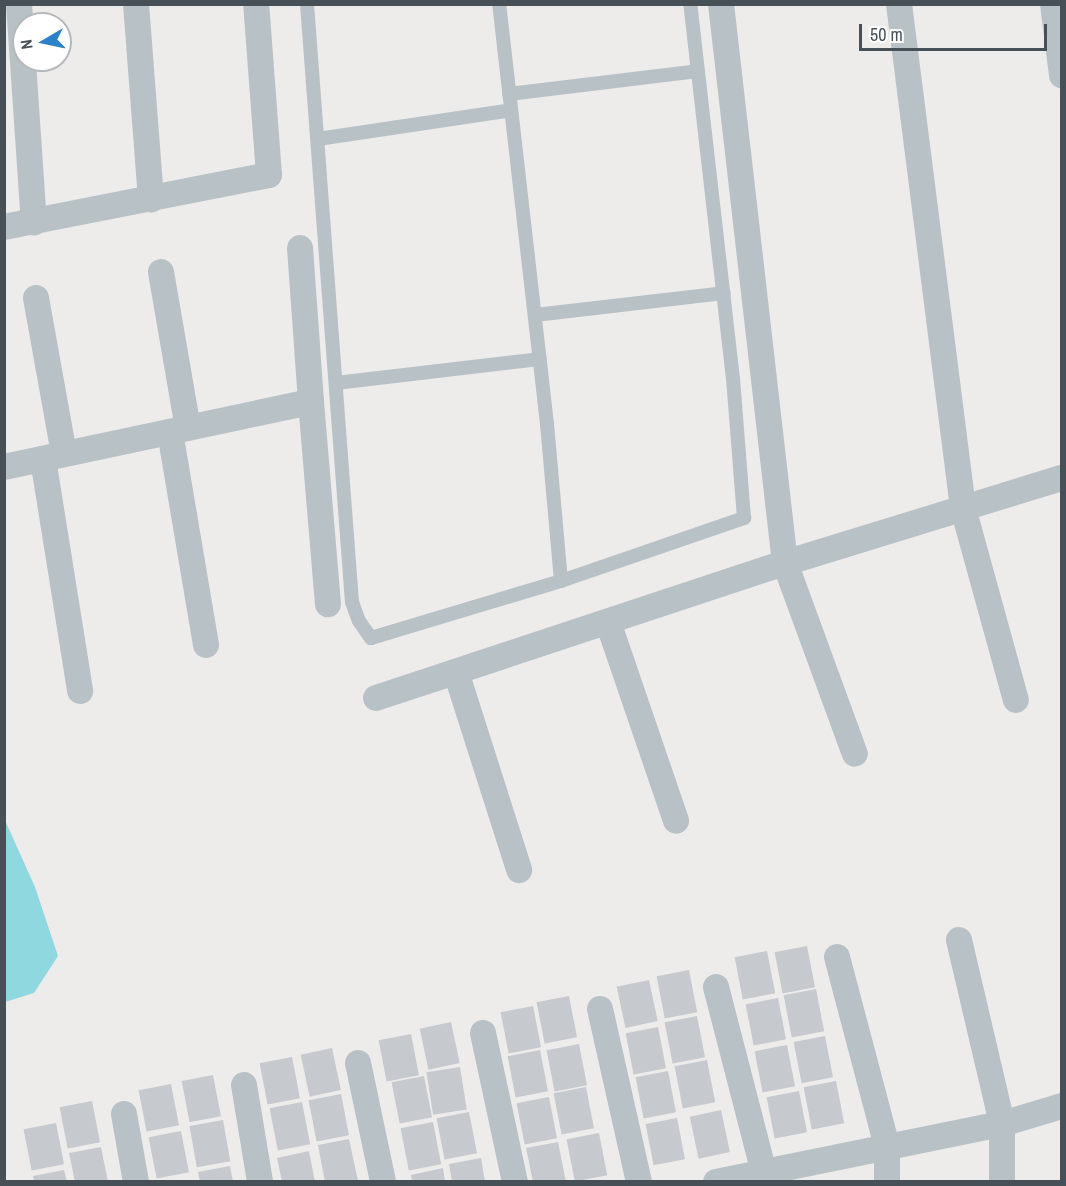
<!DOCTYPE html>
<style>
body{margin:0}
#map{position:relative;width:1066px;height:1186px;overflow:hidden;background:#eeebeb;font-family:"Archivo Narrow",sans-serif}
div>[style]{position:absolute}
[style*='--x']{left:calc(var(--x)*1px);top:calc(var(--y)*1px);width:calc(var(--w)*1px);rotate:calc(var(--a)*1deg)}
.water>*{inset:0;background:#8fd8e0}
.building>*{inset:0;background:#c6c9ce;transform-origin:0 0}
.lane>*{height:14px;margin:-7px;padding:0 7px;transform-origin:7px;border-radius:7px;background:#b8c1c6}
.street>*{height:26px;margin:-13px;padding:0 13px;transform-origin:13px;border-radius:13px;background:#b8c1c6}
span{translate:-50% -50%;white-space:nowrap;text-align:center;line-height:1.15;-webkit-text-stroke:4.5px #fff;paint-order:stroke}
.frame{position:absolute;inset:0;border:6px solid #465056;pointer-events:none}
.north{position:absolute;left:12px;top:12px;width:60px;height:60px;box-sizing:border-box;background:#fff;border:2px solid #b5b9bb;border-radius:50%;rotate:261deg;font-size:16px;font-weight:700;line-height:24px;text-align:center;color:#465056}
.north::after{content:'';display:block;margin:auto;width:21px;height:27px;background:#2d81c6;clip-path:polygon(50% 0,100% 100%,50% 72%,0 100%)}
.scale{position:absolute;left:859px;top:24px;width:188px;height:27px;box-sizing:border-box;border:3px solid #465056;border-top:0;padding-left:8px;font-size:18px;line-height:21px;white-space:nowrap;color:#465056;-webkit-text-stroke:4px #fff;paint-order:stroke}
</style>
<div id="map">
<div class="water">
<i style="clip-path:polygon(4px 818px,35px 887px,58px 956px,34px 993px,5px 1002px)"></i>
</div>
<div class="building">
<i style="left:807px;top:946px;width:42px;height:33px;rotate:79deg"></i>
<i style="left:767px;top:951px;width:43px;height:33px;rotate:79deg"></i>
<i style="left:689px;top:970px;width:43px;height:33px;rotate:79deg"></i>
<i style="left:649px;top:980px;width:42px;height:33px;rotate:78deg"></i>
<i style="left:816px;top:989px;width:43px;height:33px;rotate:79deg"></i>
<i style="left:569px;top:996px;width:42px;height:33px;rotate:79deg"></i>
<i style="left:778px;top:998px;width:42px;height:33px;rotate:79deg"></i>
<i style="left:533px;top:1006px;width:42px;height:33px;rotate:79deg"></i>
<i style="left:697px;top:1016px;width:42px;height:33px;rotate:79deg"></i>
<i style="left:451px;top:1022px;width:42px;height:32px;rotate:78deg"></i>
<i style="left:658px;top:1027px;width:42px;height:33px;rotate:79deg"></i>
<i style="left:411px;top:1034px;width:42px;height:33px;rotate:79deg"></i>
<i style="left:825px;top:1036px;width:42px;height:32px;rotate:79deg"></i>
<i style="left:579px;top:1044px;width:42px;height:33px;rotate:79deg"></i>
<i style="left:787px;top:1045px;width:42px;height:33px;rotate:79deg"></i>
<i style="left:332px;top:1048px;width:43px;height:32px;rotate:78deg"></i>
<i style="left:540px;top:1050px;width:42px;height:33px;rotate:79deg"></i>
<i style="left:292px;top:1057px;width:42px;height:33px;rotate:79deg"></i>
<i style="left:707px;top:1060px;width:43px;height:33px;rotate:79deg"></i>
<i style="left:460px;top:1067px;width:43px;height:34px;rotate:81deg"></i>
<i style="left:668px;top:1071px;width:42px;height:33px;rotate:79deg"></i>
<i style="left:213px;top:1075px;width:42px;height:32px;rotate:79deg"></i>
<i style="left:424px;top:1076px;width:42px;height:33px;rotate:79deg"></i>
<i style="left:836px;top:1081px;width:43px;height:33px;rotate:79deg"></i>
<i style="left:171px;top:1084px;width:42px;height:33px;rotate:79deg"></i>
<i style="left:586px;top:1087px;width:42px;height:33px;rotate:79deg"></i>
<i style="left:799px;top:1091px;width:42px;height:33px;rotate:79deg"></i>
<i style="left:341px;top:1094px;width:42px;height:33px;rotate:79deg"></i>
<i style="left:549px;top:1097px;width:42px;height:33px;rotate:79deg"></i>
<i style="left:92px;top:1101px;width:42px;height:33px;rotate:79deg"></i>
<i style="left:302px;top:1102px;width:43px;height:33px;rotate:79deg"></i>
<i style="left:721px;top:1110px;width:43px;height:32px;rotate:78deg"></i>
<i style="left:469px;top:1112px;width:42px;height:33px;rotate:79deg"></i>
<i style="left:677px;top:1118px;width:42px;height:32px;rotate:79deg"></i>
<i style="left:223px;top:1120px;width:42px;height:34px;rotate:80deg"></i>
<i style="left:433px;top:1122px;width:43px;height:33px;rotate:79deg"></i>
<i style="left:56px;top:1123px;width:42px;height:33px;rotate:79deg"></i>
<i style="left:181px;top:1131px;width:42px;height:33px;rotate:79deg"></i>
<i style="left:599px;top:1133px;width:43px;height:33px;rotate:79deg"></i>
<i style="clip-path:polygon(349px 1139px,358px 1181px,325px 1182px,318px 1145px)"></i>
<i style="clip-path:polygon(558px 1142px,566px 1182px,533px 1182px,526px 1148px)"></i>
<i style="clip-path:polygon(101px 1147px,108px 1182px,75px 1182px,69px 1153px)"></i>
<i style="clip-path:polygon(309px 1151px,315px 1182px,282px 1182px,277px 1158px)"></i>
<i style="clip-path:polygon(481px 1158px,485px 1182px,452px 1182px,449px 1164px)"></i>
<i style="clip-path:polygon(230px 1166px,233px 1182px,200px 1182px,198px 1172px)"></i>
<i style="clip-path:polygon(443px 1168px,445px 1182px,412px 1182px,411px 1175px)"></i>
<i style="clip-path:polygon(64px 1170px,67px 1182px,34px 1182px,33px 1176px)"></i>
</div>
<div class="lane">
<i style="--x:307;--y:4;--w:600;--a:85.7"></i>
<i style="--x:352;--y:602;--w:20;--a:70"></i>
<i style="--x:359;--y:621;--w:21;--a:55"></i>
<i style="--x:371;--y:638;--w:198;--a:-16.7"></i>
<i style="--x:561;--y:581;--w:158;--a:-95.1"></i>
<i style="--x:547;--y:424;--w:423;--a:-96.5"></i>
<i style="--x:509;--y:94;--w:190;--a:-6.9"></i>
<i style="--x:318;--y:139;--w:195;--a:-8.5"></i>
<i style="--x:535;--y:315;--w:190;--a:-6.6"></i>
<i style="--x:336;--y:383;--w:205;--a:-6.7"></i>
<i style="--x:561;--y:581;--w:194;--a:-19"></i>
<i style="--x:744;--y:518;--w:139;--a:-94.5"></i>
<i style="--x:733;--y:379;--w:377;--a:-96.5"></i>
</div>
<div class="street">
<i style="--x:19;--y:4;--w:219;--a:86.1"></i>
<i style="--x:136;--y:4;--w:196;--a:85.6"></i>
<i style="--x:721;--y:4;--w:563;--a:83.47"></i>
<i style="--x:785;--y:563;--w:203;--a:69.9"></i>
<i style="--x:899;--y:4;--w:508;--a:82.76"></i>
<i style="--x:963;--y:508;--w:199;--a:74.6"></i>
<i style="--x:1053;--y:4;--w:72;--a:82.8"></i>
<i style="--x:4;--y:227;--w:270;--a:-11.1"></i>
<i style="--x:269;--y:175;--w:171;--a:-94.3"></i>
<i style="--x:300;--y:248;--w:154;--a:85.9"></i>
<i style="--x:161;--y:272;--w:158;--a:80.2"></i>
<i style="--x:36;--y:298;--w:158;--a:79.8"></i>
<i style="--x:170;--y:432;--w:216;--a:80.4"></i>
<i style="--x:43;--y:459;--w:235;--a:80.9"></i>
<i style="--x:4;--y:467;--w:314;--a:-12"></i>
<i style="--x:311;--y:402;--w:203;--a:85.2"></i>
<i style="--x:608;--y:622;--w:210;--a:71.1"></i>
<i style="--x:456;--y:672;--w:208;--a:72.3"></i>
<i style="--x:376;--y:698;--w:431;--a:-18.3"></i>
<i style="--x:785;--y:563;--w:290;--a:-17.1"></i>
<i style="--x:959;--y:940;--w:189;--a:76.8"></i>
<i style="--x:1002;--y:1124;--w:58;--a:90"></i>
<i style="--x:837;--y:957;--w:196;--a:75.2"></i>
<i style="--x:887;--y:1146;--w:36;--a:90"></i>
<i style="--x:716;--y:987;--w:191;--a:75.5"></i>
<i style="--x:764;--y:1172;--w:10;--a:90"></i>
<i style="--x:600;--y:1009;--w:177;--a:77.3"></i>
<i style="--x:483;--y:1033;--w:152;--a:77.9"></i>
<i style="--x:358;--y:1063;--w:122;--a:78.1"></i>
<i style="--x:244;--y:1085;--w:98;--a:80.6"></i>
<i style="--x:124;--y:1114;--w:69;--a:80"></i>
<i style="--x:716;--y:1182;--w:292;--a:-11.5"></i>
<i style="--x:1002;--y:1124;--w:63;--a:-16.7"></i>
</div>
<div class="frame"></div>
<div class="north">N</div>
<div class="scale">50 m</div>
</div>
